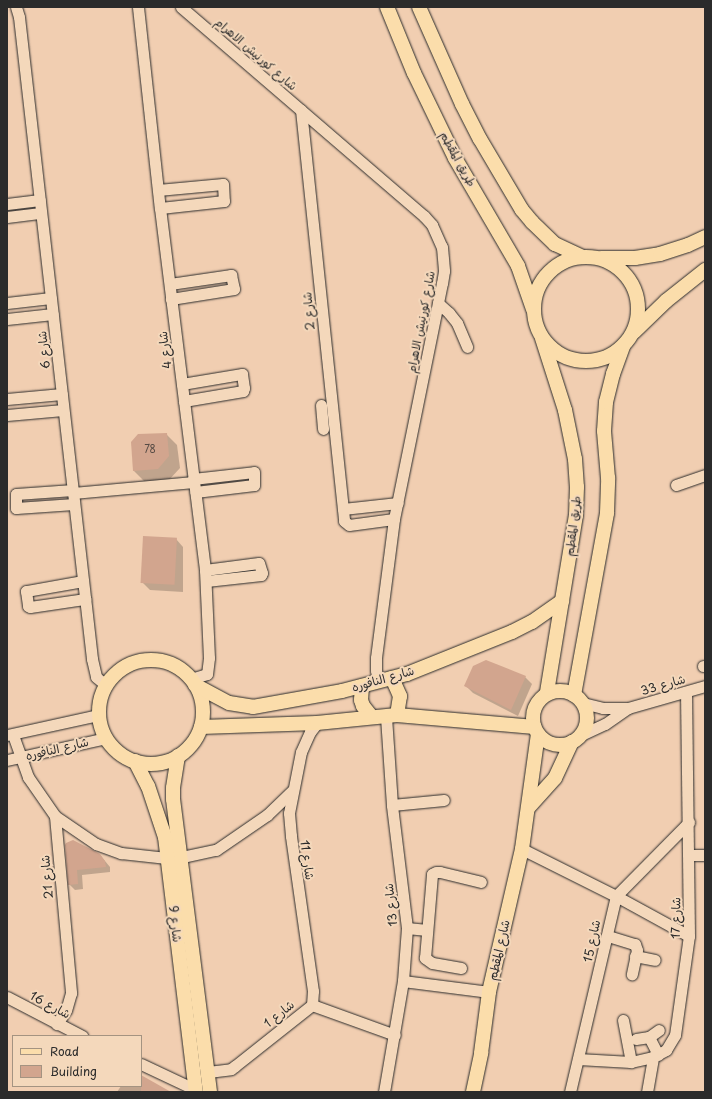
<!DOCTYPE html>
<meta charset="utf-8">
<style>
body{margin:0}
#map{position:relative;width:712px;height:1099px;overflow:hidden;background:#f1ceb1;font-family:"Playpen Sans","Playpen Sans Arabic",sans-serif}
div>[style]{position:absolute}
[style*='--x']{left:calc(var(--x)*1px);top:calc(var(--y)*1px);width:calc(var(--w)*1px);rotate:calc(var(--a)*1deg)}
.shadow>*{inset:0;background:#0003}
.building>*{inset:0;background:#d2a58e;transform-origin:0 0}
.roads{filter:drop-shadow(0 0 1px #2b2b2b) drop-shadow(0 0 1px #2b2b2b)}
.minor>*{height:11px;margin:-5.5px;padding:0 5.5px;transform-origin:5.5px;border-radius:5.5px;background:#f4d8bb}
.major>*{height:14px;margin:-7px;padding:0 7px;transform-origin:7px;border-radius:7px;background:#fbddab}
.major>.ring{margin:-7px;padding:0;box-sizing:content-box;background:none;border:14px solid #fbddab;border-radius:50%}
span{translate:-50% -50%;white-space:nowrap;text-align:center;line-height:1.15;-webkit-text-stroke:4px #f4d8bb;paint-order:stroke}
.number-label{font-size:10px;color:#554a44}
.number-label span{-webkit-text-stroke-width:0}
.street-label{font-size:12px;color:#2b2b2b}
.frame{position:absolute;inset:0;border:8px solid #2b2b2b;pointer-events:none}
.legend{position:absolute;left:12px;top:1035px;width:130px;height:52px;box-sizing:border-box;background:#f4d8bb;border:1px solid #a49381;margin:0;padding:5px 7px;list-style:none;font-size:12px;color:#2b2b2b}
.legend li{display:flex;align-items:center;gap:8px;height:20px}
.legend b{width:20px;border:1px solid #a49381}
</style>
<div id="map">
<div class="shadow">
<i style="clip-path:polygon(166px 434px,177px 445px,180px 468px,169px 480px,145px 482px,134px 471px,132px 442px)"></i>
<i style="clip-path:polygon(176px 539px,183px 547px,183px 592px,150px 590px,142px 582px)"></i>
<i style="clip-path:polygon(525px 677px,532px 684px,518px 716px,473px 693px,466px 686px)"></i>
<i style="clip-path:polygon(67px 843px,100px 855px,110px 867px,110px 872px,82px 875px,83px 889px,75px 890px,69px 884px)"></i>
<i style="clip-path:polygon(141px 1076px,169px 1092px,117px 1092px,121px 1086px,141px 1086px)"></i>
</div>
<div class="building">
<i style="clip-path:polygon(167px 433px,169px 456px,158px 469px,133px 471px,131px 442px,138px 434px)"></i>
<i style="left:143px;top:536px;width:34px;height:47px;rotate:3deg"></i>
<i style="clip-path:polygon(486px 660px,526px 676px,511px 710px,464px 686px,473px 666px)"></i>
<i style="clip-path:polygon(73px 840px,100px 854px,105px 861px,106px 867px,77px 870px,78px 884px,68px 885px,65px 845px,66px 843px)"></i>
<i style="clip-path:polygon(141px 1075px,171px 1092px,141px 1092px)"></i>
</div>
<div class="roads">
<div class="minor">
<i style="--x:16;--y:7;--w:10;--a:73"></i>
<i style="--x:19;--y:17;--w:646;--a:83.51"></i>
<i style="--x:92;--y:659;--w:18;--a:77"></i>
<i style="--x:96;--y:677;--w:13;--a:39"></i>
<i style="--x:138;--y:7;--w:202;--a:83.8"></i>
<i style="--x:160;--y:208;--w:365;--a:82.9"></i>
<i style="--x:205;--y:570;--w:88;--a:87.4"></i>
<i style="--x:209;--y:658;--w:16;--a:97"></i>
<i style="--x:207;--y:674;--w:17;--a:163"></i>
<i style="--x:181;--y:7;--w:321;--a:40.7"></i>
<i style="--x:424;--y:216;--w:12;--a:48"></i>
<i style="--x:432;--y:225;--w:24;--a:66"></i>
<i style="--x:442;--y:247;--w:24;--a:85"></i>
<i style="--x:444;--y:271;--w:12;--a:99"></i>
<i style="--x:442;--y:283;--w:241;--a:101.5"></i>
<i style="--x:394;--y:519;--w:140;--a:97.4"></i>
<i style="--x:376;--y:658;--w:12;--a:90"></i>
<i style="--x:376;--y:670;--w:12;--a:81"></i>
<i style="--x:301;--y:110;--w:413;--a:84"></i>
<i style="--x:344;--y:521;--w:6;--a:39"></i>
<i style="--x:349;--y:525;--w:45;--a:-7.6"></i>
<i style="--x:158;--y:190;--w:65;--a:-5.3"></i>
<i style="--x:223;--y:184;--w:17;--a:87"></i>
<i style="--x:224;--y:201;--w:64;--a:173.8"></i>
<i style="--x:7;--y:204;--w:33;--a:-7"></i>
<i style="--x:7;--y:217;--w:34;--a:-7"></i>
<i style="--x:170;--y:284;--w:62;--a:-8.4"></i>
<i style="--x:231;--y:275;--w:14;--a:78"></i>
<i style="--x:234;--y:289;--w:64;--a:171"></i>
<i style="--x:7;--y:303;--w:44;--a:-6.5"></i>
<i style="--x:438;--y:303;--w:15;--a:42"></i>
<i style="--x:449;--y:313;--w:13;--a:51"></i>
<i style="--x:457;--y:323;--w:26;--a:67"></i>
<i style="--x:7;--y:319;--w:46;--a:-6.2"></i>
<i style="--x:182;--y:384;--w:61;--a:-9.5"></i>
<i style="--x:242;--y:374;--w:14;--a:82"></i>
<i style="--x:244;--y:388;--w:3;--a:108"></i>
<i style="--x:243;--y:391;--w:60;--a:170.4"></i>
<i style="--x:7;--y:399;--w:55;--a:-5.2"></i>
<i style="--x:321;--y:405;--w:24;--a:85"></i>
<i style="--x:7;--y:415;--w:56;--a:-5.1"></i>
<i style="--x:193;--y:479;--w:61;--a:-6.5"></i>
<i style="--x:254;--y:472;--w:13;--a:90"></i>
<i style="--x:254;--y:485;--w:59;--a:173.2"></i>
<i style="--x:676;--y:485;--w:31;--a:-19"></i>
<i style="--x:73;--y:490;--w:57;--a:176"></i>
<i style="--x:16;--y:494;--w:14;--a:90"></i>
<i style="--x:16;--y:508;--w:58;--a:-3.9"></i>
<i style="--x:73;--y:493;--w:121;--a:-5.2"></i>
<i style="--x:343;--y:509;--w:55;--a:-6.2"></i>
<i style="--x:205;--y:570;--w:54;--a:-7.4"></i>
<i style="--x:259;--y:563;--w:10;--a:73"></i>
<i style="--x:262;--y:573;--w:2;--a:117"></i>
<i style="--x:261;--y:575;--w:55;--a:173.8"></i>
<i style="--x:83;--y:581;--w:58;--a:170"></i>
<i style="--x:26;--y:591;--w:15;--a:82"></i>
<i style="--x:28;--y:606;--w:2;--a:27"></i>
<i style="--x:30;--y:607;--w:56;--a:-8.3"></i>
<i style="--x:703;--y:666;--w:2;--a:0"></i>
<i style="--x:583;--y:703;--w:21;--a:14"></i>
<i style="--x:603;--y:708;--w:25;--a:0"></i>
<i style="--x:628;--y:708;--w:80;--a:-15.9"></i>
<i style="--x:7;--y:735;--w:94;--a:-12.3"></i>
<i style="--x:13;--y:735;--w:45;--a:70.3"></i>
<i style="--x:28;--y:777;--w:47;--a:55.3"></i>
<i style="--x:55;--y:816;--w:178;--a:84.8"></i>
<i style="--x:71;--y:993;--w:18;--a:106"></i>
<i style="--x:66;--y:1010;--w:17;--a:123"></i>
<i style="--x:581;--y:735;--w:26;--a:-25"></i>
<i style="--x:605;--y:724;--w:28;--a:-35"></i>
<i style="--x:7;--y:760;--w:101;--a:-12.5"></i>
<i style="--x:392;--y:805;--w:52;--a:-5.5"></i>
<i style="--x:55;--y:816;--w:50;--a:34.3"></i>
<i style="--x:96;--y:844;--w:27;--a:20"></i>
<i style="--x:121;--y:853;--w:46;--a:6.2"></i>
<i style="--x:522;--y:849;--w:105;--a:26.6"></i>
<i style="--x:616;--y:896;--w:83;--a:28.7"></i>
<i style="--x:689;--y:855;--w:16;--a:0"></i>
<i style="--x:182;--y:857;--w:35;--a:-12"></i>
<i style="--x:216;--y:850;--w:62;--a:-34.5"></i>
<i style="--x:267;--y:815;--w:35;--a:-44"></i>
<i style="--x:407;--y:928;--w:20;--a:6"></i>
<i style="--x:608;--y:936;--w:28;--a:17"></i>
<i style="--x:635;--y:944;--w:6;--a:72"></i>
<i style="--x:637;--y:950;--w:25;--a:102"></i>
<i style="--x:635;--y:956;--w:20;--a:11"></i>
<i style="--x:461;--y:968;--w:29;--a:-170"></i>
<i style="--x:432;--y:963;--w:9;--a:-144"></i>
<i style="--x:425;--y:958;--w:84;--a:-85.2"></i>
<i style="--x:432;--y:874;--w:4;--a:-27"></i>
<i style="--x:436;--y:872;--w:4;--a:0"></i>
<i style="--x:440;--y:872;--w:42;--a:13.7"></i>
<i style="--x:403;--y:981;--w:87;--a:7.3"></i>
<i style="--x:7;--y:997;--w:85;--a:27.5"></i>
<i style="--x:312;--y:1005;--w:14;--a:-86"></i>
<i style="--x:313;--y:991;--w:157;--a:-98.1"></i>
<i style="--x:291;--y:836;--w:23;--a:-95"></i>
<i style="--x:289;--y:813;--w:62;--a:-78.9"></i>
<i style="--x:301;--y:752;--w:22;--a:-66"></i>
<i style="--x:310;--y:732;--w:11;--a:-52"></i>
<i style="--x:623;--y:1020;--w:43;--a:79.2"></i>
<i style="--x:649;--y:1037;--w:20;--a:63"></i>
<i style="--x:636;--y:1039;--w:13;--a:-9"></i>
<i style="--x:649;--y:1037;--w:12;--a:-35"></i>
<i style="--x:578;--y:1059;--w:53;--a:3.2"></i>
<i style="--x:631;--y:1062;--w:23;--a:-13"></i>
<i style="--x:653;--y:1057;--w:15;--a:-28"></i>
<i style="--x:666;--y:1050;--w:17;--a:-59"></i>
<i style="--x:675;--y:1035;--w:100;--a:-82"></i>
<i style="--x:689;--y:936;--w:244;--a:-90.7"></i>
<i style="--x:141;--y:1064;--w:61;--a:25.3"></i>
<i style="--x:208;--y:1072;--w:23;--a:-7"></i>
<i style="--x:231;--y:1069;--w:5;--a:-37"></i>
<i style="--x:235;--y:1066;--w:98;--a:-38.4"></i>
<i style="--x:312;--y:1005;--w:88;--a:19.9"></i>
<i style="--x:384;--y:1092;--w:113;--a:-80.3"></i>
<i style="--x:403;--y:981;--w:53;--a:-85.7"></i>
<i style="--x:407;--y:928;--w:124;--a:-97"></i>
<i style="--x:392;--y:805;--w:89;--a:-93.9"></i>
<i style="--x:570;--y:1092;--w:201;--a:-76.8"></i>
<i style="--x:616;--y:896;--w:104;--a:-45.4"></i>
<i style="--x:647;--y:1092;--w:36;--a:-80"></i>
</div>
<div class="major">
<i style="--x:387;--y:7;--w:71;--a:67.8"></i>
<i style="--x:414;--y:73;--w:94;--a:64.2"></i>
<i style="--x:455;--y:158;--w:125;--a:59.7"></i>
<i style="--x:518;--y:266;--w:46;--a:70.8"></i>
<i style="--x:419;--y:7;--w:106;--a:66.1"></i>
<i style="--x:462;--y:104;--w:39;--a:63"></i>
<i style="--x:480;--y:139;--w:82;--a:59.4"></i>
<i style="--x:522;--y:210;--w:16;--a:50"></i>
<i style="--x:532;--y:222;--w:32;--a:44"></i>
<i style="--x:555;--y:244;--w:29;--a:25"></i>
<i class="ring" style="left:534px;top:257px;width:90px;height:90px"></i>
<i style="--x:601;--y:258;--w:34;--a:0"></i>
<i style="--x:635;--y:258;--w:25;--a:-9"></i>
<i style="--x:660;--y:254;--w:29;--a:-18"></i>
<i style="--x:688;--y:245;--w:19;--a:-25"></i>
<i style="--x:634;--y:332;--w:45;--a:-44.1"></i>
<i style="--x:666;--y:301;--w:50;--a:-38.5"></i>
<i style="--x:542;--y:338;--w:76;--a:72.3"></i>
<i style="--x:565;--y:410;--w:50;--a:78.5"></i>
<i style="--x:575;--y:459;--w:28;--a:86"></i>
<i style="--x:577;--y:487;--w:28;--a:92"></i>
<i style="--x:576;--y:515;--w:180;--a:99.3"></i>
<i class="ring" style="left:99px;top:660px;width:90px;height:90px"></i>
<i style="--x:392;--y:678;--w:20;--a:66"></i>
<i style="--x:400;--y:696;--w:19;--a:99"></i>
<i style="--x:195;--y:685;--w:38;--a:28"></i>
<i style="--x:229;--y:703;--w:24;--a:9"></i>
<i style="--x:253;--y:707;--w:90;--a:-10.2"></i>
<i style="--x:342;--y:691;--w:67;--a:-14.7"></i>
<i style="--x:407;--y:674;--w:113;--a:-21.8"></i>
<i style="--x:512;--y:632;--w:22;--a:-27"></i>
<i style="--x:532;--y:622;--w:37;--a:-35"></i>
<i style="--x:362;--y:686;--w:14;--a:94"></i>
<i style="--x:361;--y:700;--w:6;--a:72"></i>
<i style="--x:363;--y:706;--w:14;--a:51"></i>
<i class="ring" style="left:533px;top:691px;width:40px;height:40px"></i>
<i style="--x:574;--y:695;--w:185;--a:-79.7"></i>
<i style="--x:607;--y:513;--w:35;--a:-88"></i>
<i style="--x:608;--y:478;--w:47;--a:-94.9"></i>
<i style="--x:604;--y:431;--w:29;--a:-86"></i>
<i style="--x:606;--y:402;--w:29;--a:-76"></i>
<i style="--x:613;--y:374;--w:30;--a:-70"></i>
<i style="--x:201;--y:727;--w:116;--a:-2"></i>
<i style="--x:317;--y:723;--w:80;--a:-5.7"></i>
<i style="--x:397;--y:715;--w:138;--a:5"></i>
<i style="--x:178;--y:756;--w:32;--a:99"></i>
<i style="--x:173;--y:788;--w:11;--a:90"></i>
<i style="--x:173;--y:799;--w:295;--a:82.8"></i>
<i style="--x:135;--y:761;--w:28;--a:63"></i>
<i style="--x:148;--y:786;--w:54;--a:71.6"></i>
<i style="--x:165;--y:837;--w:257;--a:83.1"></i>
<i style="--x:528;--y:808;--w:40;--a:-48"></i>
<i style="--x:555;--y:778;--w:40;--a:-65"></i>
<i style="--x:473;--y:1092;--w:40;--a:-78"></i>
<i style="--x:481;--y:1053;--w:62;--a:-82.5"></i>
<i style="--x:489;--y:992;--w:147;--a:-77"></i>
<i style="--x:522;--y:849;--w:116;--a:-82.1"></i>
</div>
</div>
<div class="number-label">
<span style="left:150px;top:449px">78</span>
</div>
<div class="street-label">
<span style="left:256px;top:54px;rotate:41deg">شارع كورنيش الاهرام</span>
<span style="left:458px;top:159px;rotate:61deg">طريق المقطم</span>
<span style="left:309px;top:311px;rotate:-96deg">شارع 2</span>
<span style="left:421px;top:322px;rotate:-79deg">شارع كورنيش الاهرام</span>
<span style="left:44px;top:350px;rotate:-96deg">شارع 6</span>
<span style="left:165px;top:350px;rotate:-97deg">شارع 4</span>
<span style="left:573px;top:526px;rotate:-83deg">طريق المقطم</span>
<span style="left:383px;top:679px;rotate:-16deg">شارع النافوره</span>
<span style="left:663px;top:685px;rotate:-16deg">شارع 33</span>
<span style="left:57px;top:749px;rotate:-13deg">شارع النافوره</span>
<span style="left:307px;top:860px;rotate:82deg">شارع 11</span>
<span style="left:47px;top:877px;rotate:-95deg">شارع 21</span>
<span style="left:391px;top:905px;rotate:-96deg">شارع 13</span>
<span style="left:676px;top:918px;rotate:-89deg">شارع 17</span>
<span style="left:175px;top:924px;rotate:83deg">شارع 9</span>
<span style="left:592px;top:941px;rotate:-78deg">شارع 15</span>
<span style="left:499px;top:950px;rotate:-77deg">شارع المقطم</span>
<span style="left:50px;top:1005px;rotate:28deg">شارع 16</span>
<span style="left:279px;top:1014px;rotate:-39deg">شارع 1</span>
</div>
<div class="frame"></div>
<ul class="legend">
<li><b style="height:5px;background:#fbddab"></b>Road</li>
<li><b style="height:11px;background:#d2a58e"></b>Building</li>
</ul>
</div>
